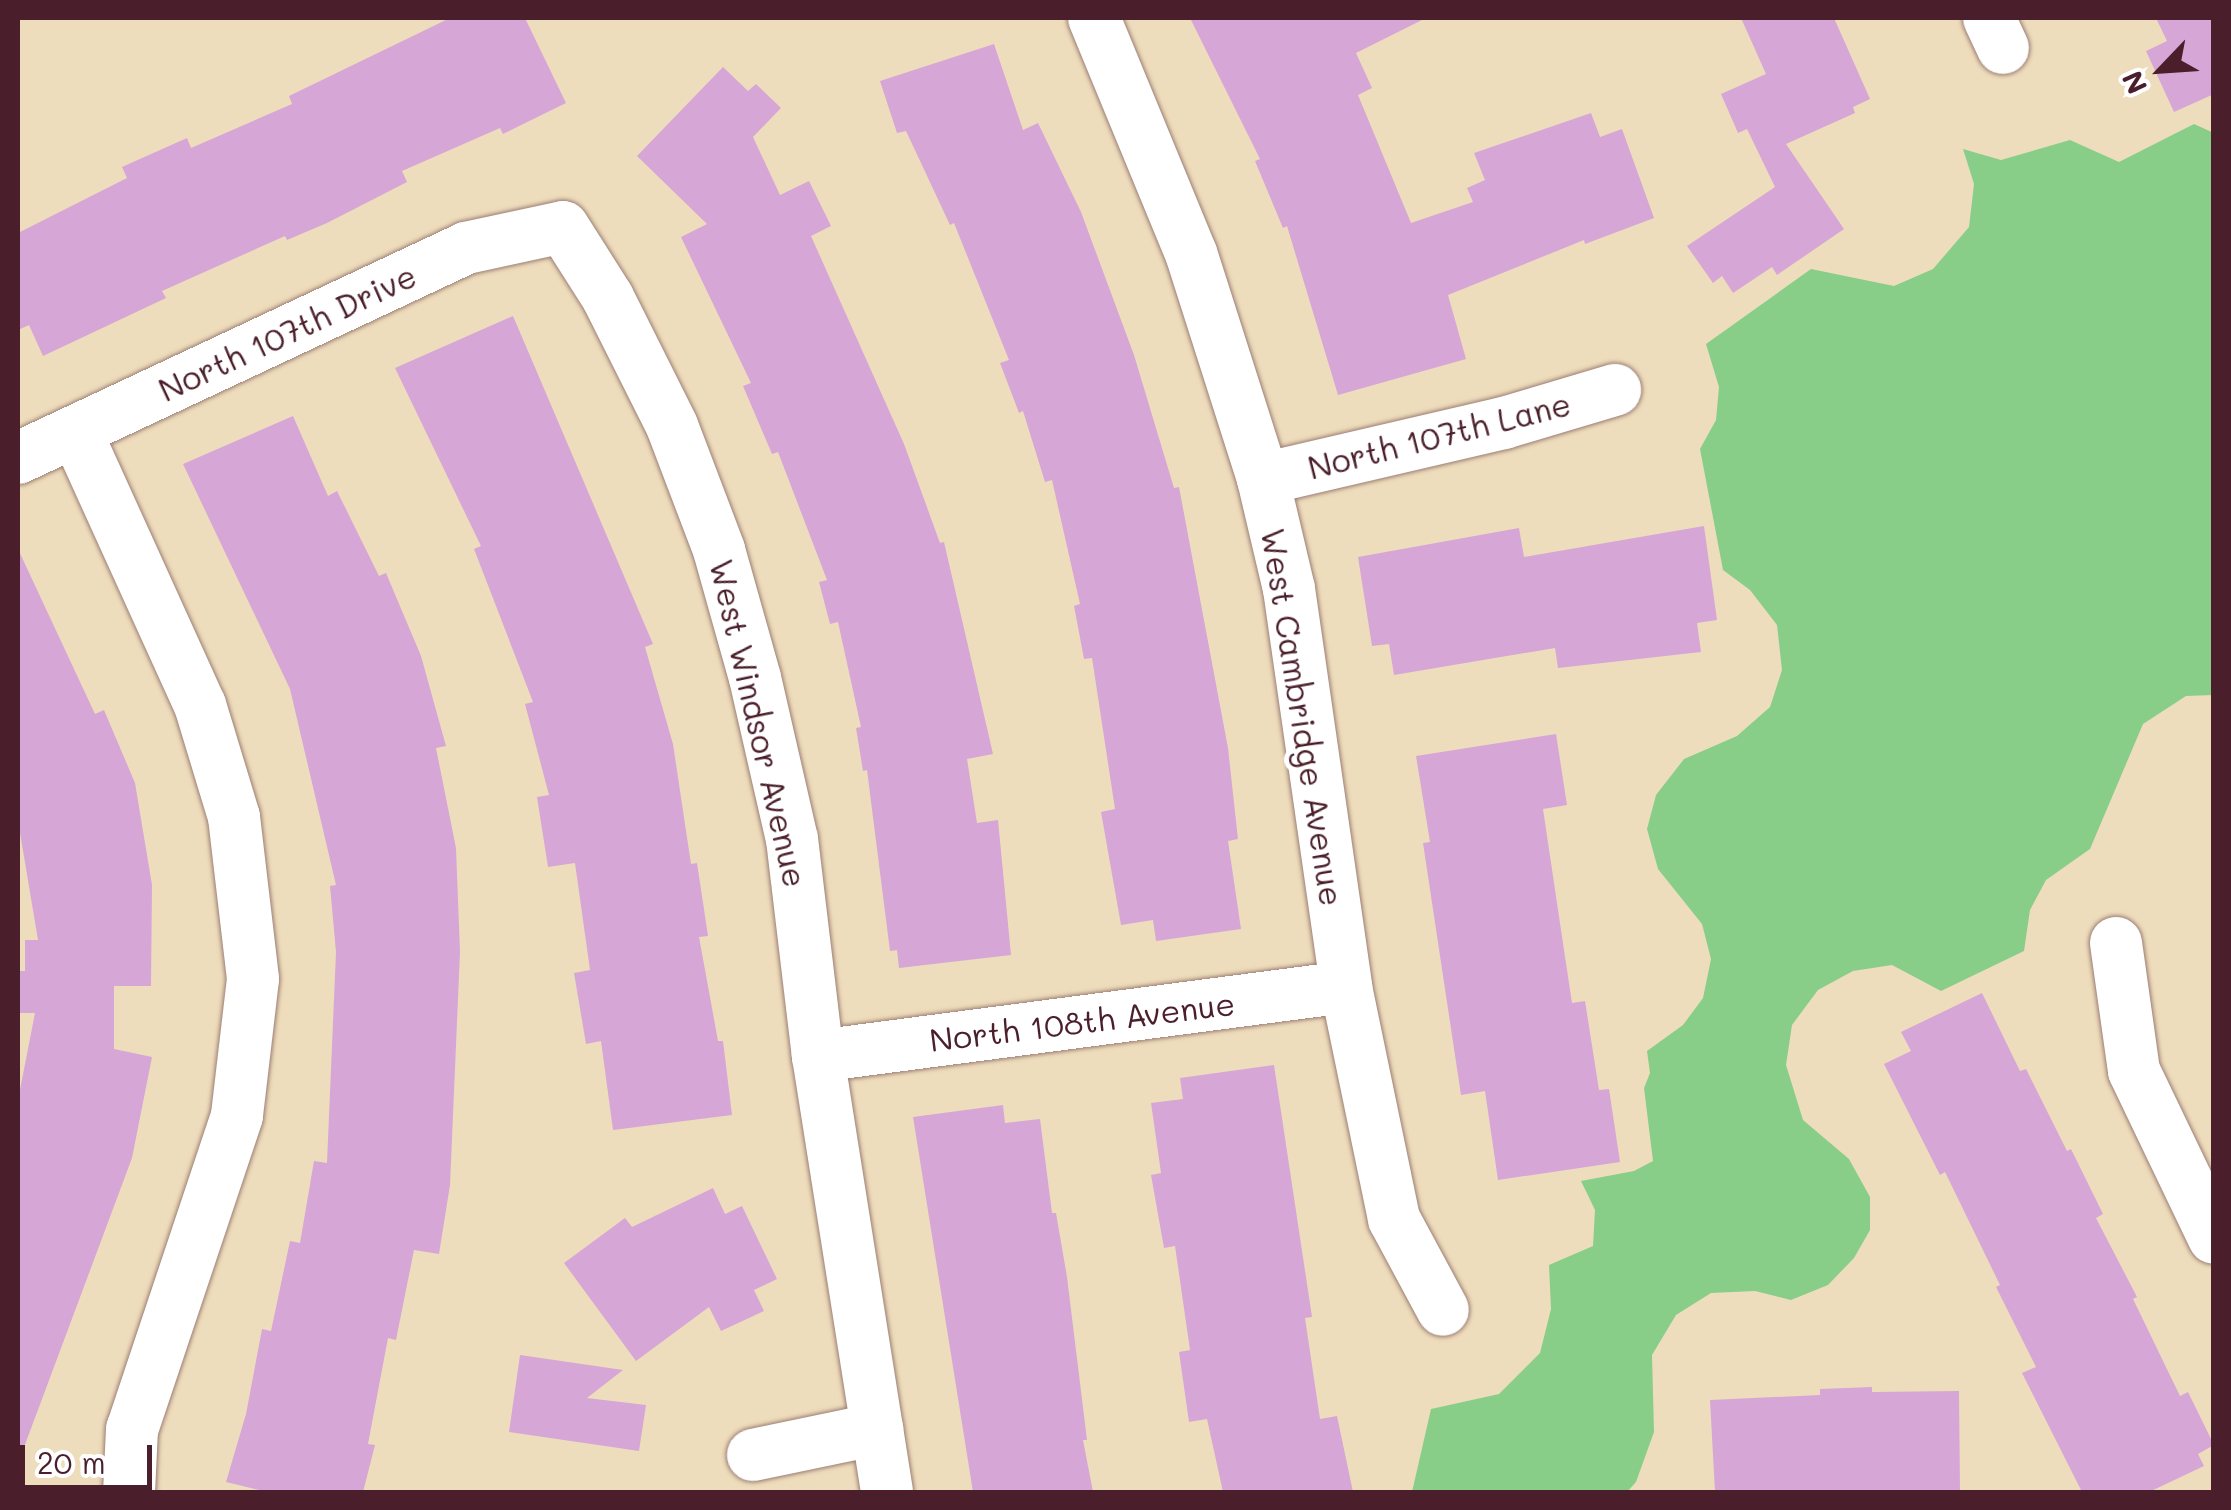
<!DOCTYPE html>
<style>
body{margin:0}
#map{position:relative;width:2231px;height:1510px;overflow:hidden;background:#eeddbc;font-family:Mali,sans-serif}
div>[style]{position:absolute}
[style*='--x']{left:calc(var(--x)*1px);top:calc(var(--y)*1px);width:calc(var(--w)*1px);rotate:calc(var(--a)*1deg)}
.green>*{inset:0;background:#88ce89}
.building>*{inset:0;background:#d6a6d7}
.roads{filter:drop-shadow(0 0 2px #9c7e74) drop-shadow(0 0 2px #9c7e74)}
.minor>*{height:52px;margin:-26px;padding:0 26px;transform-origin:26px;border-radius:26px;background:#fff}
span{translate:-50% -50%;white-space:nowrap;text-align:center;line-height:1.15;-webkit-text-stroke:10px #fff;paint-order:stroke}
.street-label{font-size:32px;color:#4a1f2b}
.frame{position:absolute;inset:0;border:20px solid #4a1f2b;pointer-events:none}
.north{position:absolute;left:2111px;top:20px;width:100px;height:100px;-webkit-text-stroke:8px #fff;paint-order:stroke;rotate:245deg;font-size:28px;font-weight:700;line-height:40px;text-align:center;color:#4a1f2b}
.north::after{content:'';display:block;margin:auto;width:35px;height:45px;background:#4a1f2b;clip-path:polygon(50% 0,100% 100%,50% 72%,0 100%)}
.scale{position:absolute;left:20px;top:1445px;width:132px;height:45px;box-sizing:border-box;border:5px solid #4a1f2b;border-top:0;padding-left:12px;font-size:30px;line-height:35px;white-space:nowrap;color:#4a1f2b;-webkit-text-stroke:8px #fff;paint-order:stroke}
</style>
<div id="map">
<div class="green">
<i style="clip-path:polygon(2194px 124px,2214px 133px,2213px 695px,2186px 696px,2143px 724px,2090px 849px,2046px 880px,2030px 910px,2024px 951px,1941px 991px,1892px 965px,1853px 971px,1818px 990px,1792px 1025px,1786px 1065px,1803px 1120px,1849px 1159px,1870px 1197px,1870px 1230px,1854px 1258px,1828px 1285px,1791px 1300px,1755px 1291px,1711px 1293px,1676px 1315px,1652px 1355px,1654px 1432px,1636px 1482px,1627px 1492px,1412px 1492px,1431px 1409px,1499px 1394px,1540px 1353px,1551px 1309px,1549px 1265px,1593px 1246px,1595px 1210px,1581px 1181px,1634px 1171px,1653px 1161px,1644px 1088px,1650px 1073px,1647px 1051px,1683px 1025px,1703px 998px,1711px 959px,1702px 924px,1658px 869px,1647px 829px,1656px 795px,1684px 759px,1737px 736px,1770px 707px,1782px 670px,1777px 625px,1750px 590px,1723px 570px,1700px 449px,1716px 420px,1719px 387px,1706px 344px,1811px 269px,1894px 286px,1933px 269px,1969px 227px,1974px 184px,1963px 149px,2001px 160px,2070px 140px,2119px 162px)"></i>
</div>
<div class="building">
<i style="clip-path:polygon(450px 18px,525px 18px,566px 103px,503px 134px,500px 128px,402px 171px,407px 182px,327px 223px,287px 240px,285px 236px,162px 291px,166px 298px,43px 356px,29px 325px,18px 330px,18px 233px,127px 178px,122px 167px,187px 138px,191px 148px,292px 104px,289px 96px)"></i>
<i style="clip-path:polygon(1190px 18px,1426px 18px,1356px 53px,1372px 88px,1358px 95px,1411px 223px,1473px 202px,1467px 188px,1485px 180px,1474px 153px,1591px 113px,1600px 137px,1622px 129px,1654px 218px,1585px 244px,1584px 240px,1448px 295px,1466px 359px,1338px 395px,1287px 226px,1283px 228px,1255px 161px,1260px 159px)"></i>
<i style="clip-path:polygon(1741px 18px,1834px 18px,1870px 99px,1853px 107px,1855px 113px,1786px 144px,1844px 229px,1777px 275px,1772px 267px,1733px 293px,1722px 276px,1713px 283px,1687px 246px,1775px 187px,1747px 129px,1738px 133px,1721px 94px,1766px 74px)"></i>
<i style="clip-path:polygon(2156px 18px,2214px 18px,2214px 94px,2174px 112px,2146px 51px,2167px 41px)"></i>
<i style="clip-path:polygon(994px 44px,1023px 130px,1038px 123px,1081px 212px,1134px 355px,1174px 488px,1179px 487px,1228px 748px,1238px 839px,1228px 841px,1241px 929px,1156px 941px,1153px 920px,1121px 925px,1101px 812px,1115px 809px,1092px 658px,1084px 659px,1074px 606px,1080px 604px,1052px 480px,1045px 482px,1023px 411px,1019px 413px,1000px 363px,1009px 360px,954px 223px,950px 225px,906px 131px,897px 133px,880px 81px)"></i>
<i style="clip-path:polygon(723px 67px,748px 91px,756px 84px,781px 108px,753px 137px,780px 195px,809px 181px,831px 226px,811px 236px,904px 444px,940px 543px,944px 542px,993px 754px,967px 759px,977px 823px,998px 820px,1011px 955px,899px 968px,897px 950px,890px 951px,867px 770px,863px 771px,856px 728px,861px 727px,838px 622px,830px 624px,819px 582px,827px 580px,778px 452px,772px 454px,743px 386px,751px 383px,681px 237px,707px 224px,637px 156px)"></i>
<i style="clip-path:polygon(513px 316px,653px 644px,645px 647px,673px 744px,691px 864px,697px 863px,708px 936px,699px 937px,718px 1041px,723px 1041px,732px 1115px,613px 1130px,601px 1041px,586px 1044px,574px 973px,590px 970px,575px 863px,548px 867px,537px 797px,549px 795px,525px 704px,533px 702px,474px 549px,481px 546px,395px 368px)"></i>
<i style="clip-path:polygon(293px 416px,328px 496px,337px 491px,379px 576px,386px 573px,421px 656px,446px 746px,436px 748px,456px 848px,460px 952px,450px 1185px,439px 1254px,414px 1250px,396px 1340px,388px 1338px,368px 1444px,375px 1445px,363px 1492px,268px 1492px,226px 1482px,246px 1414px,262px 1329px,271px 1331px,290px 1241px,300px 1243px,314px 1161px,327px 1163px,336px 952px,330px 886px,336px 885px,290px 689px,183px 464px)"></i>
<i style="clip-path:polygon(1704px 526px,1717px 620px,1697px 623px,1701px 652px,1558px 668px,1555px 648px,1394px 675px,1389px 644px,1372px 646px,1358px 557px,1519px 528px,1524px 557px)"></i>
<i style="clip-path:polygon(18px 549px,95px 714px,104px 710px,135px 783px,152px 885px,151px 986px,114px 986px,114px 1049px,152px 1057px,132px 1158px,20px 1458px,18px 1100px,35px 1013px,18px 1013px,18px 971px,25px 971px,25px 940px,38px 940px,18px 821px)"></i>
<i style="clip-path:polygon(1556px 734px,1567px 805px,1543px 809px,1561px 930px,1572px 1003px,1585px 1001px,1599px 1090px,1609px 1089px,1620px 1162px,1498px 1180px,1485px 1091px,1461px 1095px,1423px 843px,1430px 842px,1416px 756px)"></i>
<i style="clip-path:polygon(1982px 993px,2020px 1071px,2026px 1069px,2067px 1151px,2071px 1149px,2103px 1214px,2096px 1218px,2137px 1297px,2133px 1299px,2180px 1396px,2188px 1392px,2214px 1445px,2198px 1454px,2204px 1466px,2149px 1492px,2082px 1492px,2022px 1373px,2036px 1367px,1996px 1287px,2000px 1285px,1945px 1172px,1940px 1175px,1884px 1064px,1911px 1051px,1901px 1032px)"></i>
<i style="clip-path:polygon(1274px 1065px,1312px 1317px,1305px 1318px,1320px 1419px,1337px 1416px,1353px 1492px,1223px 1492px,1207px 1419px,1189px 1422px,1179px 1352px,1190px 1350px,1175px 1246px,1164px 1248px,1151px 1175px,1161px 1173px,1151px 1103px,1183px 1099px,1180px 1078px)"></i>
<i style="clip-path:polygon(1003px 1105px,1005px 1123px,1040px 1119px,1052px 1213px,1056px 1213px,1067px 1277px,1087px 1440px,1083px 1440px,1093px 1492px,973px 1492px,913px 1117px)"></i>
<i style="clip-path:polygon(713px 1188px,725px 1214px,742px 1206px,777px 1279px,754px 1290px,764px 1311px,721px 1331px,709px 1307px,636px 1361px,564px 1263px,625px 1218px,632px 1227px)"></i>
<i style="clip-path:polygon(520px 1355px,623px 1370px,587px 1398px,646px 1405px,639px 1451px,509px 1432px)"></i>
<i style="clip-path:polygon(1872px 1387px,1872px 1392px,1959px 1391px,1960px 1492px,1715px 1492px,1710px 1400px,1820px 1395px,1820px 1389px)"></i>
</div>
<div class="roads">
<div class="minor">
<i style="--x:1094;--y:18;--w:254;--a:67.6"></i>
<i style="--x:1191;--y:253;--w:237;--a:72.3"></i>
<i style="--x:1263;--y:479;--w:113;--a:76.7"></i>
<i style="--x:1289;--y:589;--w:402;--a:81.8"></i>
<i style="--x:1346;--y:987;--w:237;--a:78.3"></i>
<i style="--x:1394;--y:1219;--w:103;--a:61.7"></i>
<i style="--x:1989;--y:18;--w:33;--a:65"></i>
<i style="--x:76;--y:432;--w:300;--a:65.6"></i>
<i style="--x:200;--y:705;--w:117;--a:73.1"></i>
<i style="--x:234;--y:817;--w:163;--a:83.3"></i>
<i style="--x:253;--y:979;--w:138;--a:96.7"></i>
<i style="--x:237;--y:1116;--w:330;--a:108.5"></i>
<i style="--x:132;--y:1429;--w:63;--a:92.7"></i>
<i style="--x:18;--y:458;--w:495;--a:-25.1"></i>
<i style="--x:466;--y:248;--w:99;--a:-12.2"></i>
<i style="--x:563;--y:227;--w:84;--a:57.6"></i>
<i style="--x:608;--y:298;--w:143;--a:63.4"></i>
<i style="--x:672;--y:426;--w:133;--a:69.2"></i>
<i style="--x:719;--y:550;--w:133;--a:74.3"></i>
<i style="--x:755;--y:678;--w:165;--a:77.1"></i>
<i style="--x:792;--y:839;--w:219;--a:83.2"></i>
<i style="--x:818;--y:1056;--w:441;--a:81"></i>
<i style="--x:1263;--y:479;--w:247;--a:-13.1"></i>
<i style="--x:1504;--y:423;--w:116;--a:-16.6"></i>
<i style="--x:2116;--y:943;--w:129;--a:82"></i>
<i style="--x:2134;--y:1071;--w:185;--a:64.4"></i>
<i style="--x:818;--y:1056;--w:532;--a:-7.45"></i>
<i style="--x:753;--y:1455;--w:127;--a:-11.8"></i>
</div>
</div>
<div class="street-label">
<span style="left:287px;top:332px;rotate:-25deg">North 107th Drive</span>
<span style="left:1439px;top:435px;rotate:-14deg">North 107th Lane</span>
<span style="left:1303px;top:717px;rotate:81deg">West Cambridge Avenue</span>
<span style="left:759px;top:723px;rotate:77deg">West Windsor Avenue</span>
<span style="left:1082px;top:1021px;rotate:-7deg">North 108th Avenue</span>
</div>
<div class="frame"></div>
<div class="north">N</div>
<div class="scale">20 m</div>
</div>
